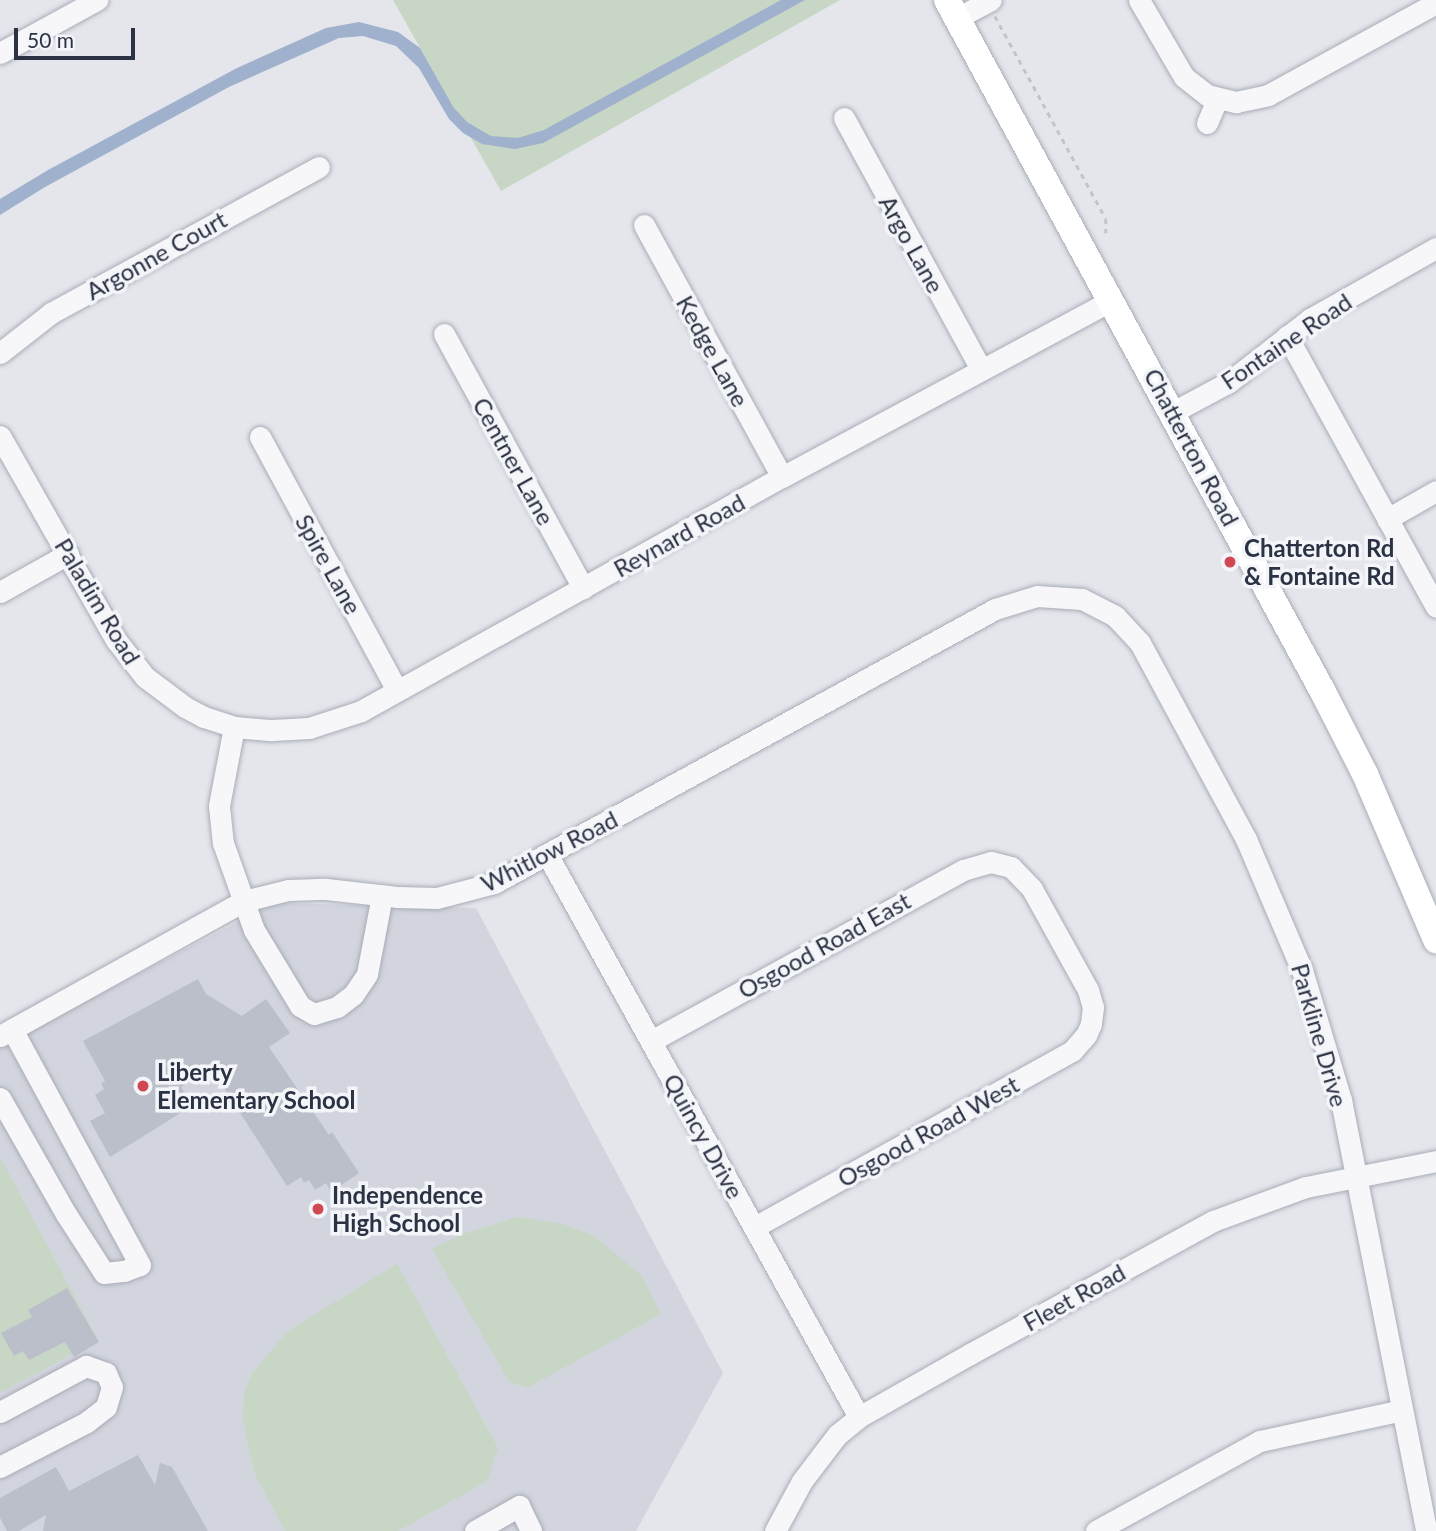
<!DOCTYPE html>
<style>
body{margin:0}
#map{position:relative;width:1436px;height:1531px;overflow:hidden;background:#e4e6ec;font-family:Lato,sans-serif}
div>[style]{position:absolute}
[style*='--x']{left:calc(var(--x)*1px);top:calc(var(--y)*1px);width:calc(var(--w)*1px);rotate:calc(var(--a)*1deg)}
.built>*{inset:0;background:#d2d5de}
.green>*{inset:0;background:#c8d6c5}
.water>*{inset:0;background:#9fb1cc}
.building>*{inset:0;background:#bbbfc9}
.path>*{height:2.5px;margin-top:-1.25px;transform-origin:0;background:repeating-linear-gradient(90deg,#c2c4cb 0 5px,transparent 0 10px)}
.roads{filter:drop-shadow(0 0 2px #a9acb6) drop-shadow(0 0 2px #a9acb6)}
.minor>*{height:21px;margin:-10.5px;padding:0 10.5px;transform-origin:10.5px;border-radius:10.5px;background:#f7f7fa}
.major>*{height:26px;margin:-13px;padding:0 13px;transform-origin:13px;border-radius:13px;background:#fff}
.dots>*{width:19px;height:19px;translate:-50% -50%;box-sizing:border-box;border:4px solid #f3f5f9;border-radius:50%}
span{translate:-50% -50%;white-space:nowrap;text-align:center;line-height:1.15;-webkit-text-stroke:7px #f3f5f9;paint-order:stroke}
.street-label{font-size:24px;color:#2b3244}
.poi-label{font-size:24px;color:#2b3244;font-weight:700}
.left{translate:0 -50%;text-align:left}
.scale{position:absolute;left:14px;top:28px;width:121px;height:32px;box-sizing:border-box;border:4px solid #2b3244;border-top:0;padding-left:9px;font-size:21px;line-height:24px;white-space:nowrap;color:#2b3244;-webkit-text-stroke:5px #f3f5f9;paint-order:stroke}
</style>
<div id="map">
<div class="built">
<i style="clip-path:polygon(274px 903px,476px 908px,723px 1373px,636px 1531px,0 1531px,0 1046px)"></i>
</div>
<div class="green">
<i style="clip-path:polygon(393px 0,840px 0,501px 191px)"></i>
<i style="clip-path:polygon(0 1157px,98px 1340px,0 1393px)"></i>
<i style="clip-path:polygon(517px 1217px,563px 1224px,594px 1236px,642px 1276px,661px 1314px,527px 1388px,509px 1381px,432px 1249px,460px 1235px)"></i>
<i style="clip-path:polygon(397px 1264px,498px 1448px,487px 1481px,398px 1531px,285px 1531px,255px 1474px,248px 1446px,243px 1419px,244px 1393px,253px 1372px,288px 1331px)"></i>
</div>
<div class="water">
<i style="clip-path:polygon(781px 0,805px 0,543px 143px,515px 149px,482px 144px,463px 133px,449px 119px,419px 68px,396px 46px,363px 36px,339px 38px,229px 87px,45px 187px,0 215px,0 199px,48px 170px,237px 68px,326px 28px,359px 22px,398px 32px,420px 48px,454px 108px,467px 122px,491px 136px,518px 138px,544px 130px)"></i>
</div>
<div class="building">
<i style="clip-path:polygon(198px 979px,206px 994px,242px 1016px,266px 999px,290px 1033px,269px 1047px,329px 1135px,332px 1132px,359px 1173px,331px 1192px,326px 1183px,315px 1190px,309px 1180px,304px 1183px,301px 1177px,287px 1186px,212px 1069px,181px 1087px,187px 1096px,173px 1104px,179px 1114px,110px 1157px,90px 1121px,105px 1113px,95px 1095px,104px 1089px,101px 1083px,105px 1081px,83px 1041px)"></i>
<i style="clip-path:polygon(67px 1288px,99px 1342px,74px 1357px,65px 1342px,29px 1360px,23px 1351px,14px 1356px,1px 1333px,32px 1317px,28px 1310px)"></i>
<i style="clip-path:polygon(138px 1455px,155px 1485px,160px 1463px,172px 1467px,208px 1531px,43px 1531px,46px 1515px,19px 1531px,7px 1531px,0 1518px,0 1498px,56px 1467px,69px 1491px)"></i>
</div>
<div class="path">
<i style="--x:995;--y:16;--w:231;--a:61.3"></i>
<i style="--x:1106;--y:219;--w:14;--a:90"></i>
</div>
<div class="roads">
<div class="minor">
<i style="--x:1139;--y:0;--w:89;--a:59.7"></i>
<i style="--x:1184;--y:77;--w:29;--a:38"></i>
<i style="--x:1207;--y:95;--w:30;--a:14"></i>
<i style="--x:1236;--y:102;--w:33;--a:-12"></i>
<i style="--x:1268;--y:95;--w:192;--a:-28.7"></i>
<i style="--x:957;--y:18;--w:38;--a:-28"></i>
<i style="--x:0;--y:53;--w:111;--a:-28.7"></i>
<i style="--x:844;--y:118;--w:286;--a:61.4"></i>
<i style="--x:1207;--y:123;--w:26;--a:-67"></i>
<i style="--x:644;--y:225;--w:287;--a:61.3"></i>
<i style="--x:444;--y:334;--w:290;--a:61.3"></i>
<i style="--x:1287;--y:336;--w:309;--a:61.2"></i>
<i style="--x:0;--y:353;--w:65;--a:-38.1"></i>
<i style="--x:51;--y:313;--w:305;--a:-28.6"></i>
<i style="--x:1173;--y:412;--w:64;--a:-28.2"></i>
<i style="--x:1229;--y:382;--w:103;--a:-37.9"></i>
<i style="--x:1310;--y:319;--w:145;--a:-29.4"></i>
<i style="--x:0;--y:436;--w:235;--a:60.4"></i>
<i style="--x:116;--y:640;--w:47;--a:51.9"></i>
<i style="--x:145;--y:677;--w:50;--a:36.9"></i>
<i style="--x:185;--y:707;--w:21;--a:28"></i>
<i style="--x:204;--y:717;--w:32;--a:18"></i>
<i style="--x:234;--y:727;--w:38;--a:5"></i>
<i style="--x:272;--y:730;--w:37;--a:-3"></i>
<i style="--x:309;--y:728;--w:55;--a:-18.1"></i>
<i style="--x:361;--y:711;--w:482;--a:-29.1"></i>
<i style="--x:782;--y:477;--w:374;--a:-28.2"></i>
<i style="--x:260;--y:437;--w:288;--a:61.6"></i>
<i style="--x:1387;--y:519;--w:56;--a:-29.7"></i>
<i style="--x:0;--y:592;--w:78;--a:-29.2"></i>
<i style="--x:234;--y:727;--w:80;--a:100.8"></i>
<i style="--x:219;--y:806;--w:37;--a:84"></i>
<i style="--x:223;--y:843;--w:92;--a:70.4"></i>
<i style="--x:254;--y:930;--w:89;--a:58.8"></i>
<i style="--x:300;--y:1006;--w:16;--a:30"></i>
<i style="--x:314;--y:1014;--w:24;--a:-17"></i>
<i style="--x:337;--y:1007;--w:20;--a:-37"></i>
<i style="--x:353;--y:995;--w:25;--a:-56"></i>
<i style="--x:367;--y:974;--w:80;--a:-79.2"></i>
<i style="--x:548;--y:856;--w:641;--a:61"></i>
<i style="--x:0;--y:1036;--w:279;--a:-29"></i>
<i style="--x:244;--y:901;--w:45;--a:-14"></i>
<i style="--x:288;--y:890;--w:38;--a:-2"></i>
<i style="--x:326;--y:889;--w:71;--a:6.4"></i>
<i style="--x:397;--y:897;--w:40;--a:1.4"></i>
<i style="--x:437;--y:898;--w:59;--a:-14.7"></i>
<i style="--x:494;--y:883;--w:571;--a:-28.67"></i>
<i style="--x:995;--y:609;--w:44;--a:-17.2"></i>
<i style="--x:1037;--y:596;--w:45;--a:3.8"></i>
<i style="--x:1082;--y:599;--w:37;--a:27"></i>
<i style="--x:1115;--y:616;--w:37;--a:47"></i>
<i style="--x:1140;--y:643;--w:223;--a:61.6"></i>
<i style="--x:1246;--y:839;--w:142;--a:66.9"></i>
<i style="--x:1302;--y:970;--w:136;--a:73.3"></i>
<i style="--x:1341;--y:1100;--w:439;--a:78.8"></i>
<i style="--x:651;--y:1041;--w:356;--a:-28.7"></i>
<i style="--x:963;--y:870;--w:29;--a:-16"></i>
<i style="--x:991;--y:862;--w:21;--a:14"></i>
<i style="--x:1011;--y:867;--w:30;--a:46"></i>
<i style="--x:1032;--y:889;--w:115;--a:61"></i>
<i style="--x:1088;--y:990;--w:18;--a:74"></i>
<i style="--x:1093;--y:1007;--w:17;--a:97"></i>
<i style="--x:1091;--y:1024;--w:12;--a:114"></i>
<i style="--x:1086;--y:1035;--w:21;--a:131"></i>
<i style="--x:1072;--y:1051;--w:363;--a:151"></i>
<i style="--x:0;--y:1098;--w:133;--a:60.4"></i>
<i style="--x:66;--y:1214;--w:70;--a:57.2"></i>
<i style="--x:104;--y:1273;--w:20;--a:-6"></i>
<i style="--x:124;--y:1271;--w:17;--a:-21"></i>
<i style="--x:140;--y:1265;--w:268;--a:-118.5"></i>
<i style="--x:0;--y:1412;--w:98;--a:-28.1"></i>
<i style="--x:86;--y:1366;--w:21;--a:19"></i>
<i style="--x:106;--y:1373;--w:15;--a:67"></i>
<i style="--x:112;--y:1387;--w:21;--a:107"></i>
<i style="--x:106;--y:1407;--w:24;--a:142"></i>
<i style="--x:87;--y:1422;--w:98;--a:152.7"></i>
<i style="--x:475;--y:1531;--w:51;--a:-29.6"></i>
<i style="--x:519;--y:1506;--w:28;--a:64"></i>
<i style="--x:775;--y:1531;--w:57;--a:-61.6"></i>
<i style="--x:802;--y:1481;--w:58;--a:-52.7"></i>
<i style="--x:837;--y:1435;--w:28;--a:-39"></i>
<i style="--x:859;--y:1417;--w:128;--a:-29.6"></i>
<i style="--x:970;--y:1354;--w:277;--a:-28.7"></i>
<i style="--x:1213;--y:1221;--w:99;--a:-20.1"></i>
<i style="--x:1306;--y:1187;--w:133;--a:-11.3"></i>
<i style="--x:1096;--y:1531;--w:187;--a:-28.8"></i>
<i style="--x:1260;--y:1441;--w:145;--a:-12.3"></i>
</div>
<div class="major">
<i style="--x:947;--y:0;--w:788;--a:61.48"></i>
<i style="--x:1323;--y:692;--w:92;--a:62.9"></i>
<i style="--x:1365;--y:774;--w:181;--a:66.8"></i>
</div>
</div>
<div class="dots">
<i style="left:1230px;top:562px;background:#d04952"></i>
<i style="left:143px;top:1086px;background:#d04952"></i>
<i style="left:318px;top:1209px;background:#d04952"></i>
</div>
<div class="street-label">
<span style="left:912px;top:244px;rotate:61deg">Argo Lane</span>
<span style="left:156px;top:255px;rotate:-29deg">Argonne Court</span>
<span style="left:1286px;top:341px;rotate:-34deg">Fontaine Road</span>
<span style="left:713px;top:351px;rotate:61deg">Kedge Lane</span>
<span style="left:1192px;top:447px;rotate:62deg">Chatterton Road</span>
<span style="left:514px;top:461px;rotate:61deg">Centner Lane</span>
<span style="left:679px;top:535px;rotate:-29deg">Reynard Road</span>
<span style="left:329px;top:564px;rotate:61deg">Spire Lane</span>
<span style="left:98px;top:601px;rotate:59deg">Paladim Road</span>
<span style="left:549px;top:851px;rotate:-27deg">Whitlow Road</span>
<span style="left:824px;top:945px;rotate:-29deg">Osgood Road East</span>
<span style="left:1320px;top:1035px;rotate:74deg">Parkline Drive</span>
<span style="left:928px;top:1131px;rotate:-29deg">Osgood Road West</span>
<span style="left:704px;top:1136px;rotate:61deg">Quincy Drive</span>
<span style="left:1074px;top:1297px;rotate:-29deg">Fleet Road</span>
</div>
<div class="poi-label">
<span class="left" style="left:1244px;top:562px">Chatterton Rd<br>&amp; Fontaine Rd</span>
<span class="left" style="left:157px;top:1086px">Liberty<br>Elementary School</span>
<span class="left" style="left:332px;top:1209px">Independence<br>High School</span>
</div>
<div class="scale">50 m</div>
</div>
